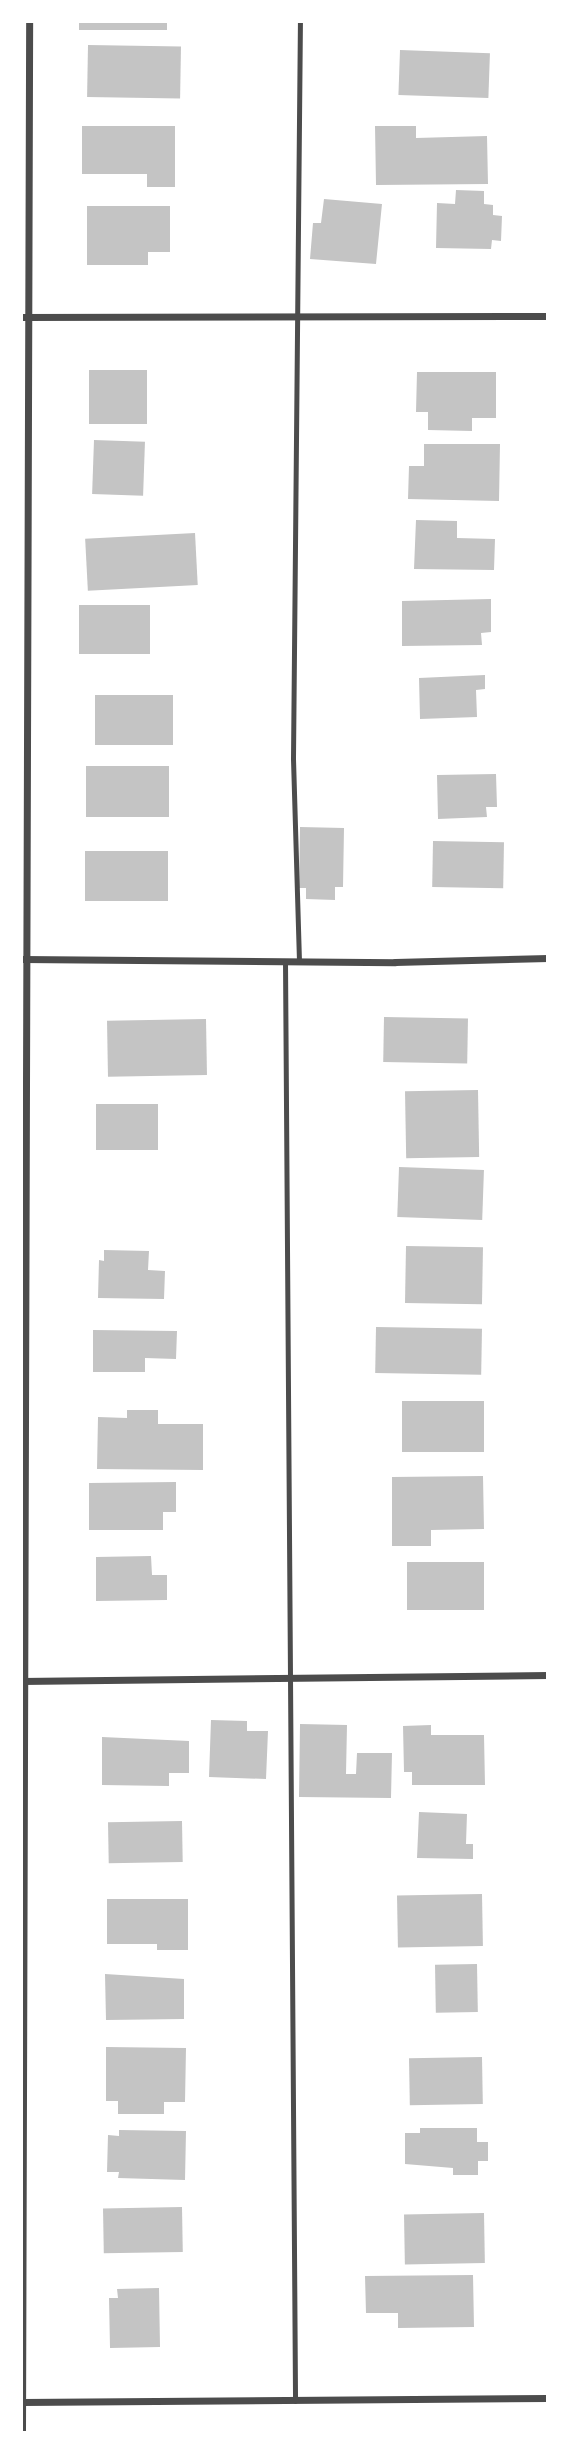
<!DOCTYPE html>
<style>
body{margin:0}
#map{position:relative;width:569px;height:2454px;overflow:hidden;background:#fff;font-family:"DejaVu Sans",sans-serif}
div>[style]{position:absolute}
[style*='--x']{left:calc(var(--x)*1px);top:calc(var(--y)*1px);width:calc(var(--w)*1px);rotate:calc(var(--a)*1deg)}
.building>*{inset:0;background:#c4c4c4;transform-origin:0 0}
.service>*{height:5px;margin:-2.5px;padding:0 2.5px;transform-origin:2.5px;border-radius:2.5px;background:#4c4c4c}
.minor>*{height:7px;margin:-3.5px;padding:0 3.5px;transform-origin:3.5px;border-radius:3.5px;background:#4c4c4c}
span{translate:-50% -50%;white-space:nowrap;text-align:center;line-height:1.15;-webkit-text-stroke:5px #fff;paint-order:stroke}
.frame{position:absolute;inset:0;border:23px solid #fff;pointer-events:none}
</style>
<div id="map">
<div class="building">
<i style="left:79px;top:21px;width:88px;height:9px"></i>
<i style="left:88px;top:45px;width:93px;height:52px;rotate:1deg"></i>
<i style="left:400px;top:50px;width:90px;height:45px;rotate:2deg"></i>
<i style="clip-path:polygon(82px 126px,175px 126px,175px 187px,147px 187px,147px 174px,82px 174px)"></i>
<i style="clip-path:polygon(375px 126px,416px 126px,416px 138px,487px 136px,488px 184px,376px 185px)"></i>
<i style="clip-path:polygon(456px 190px,484px 191px,484px 204px,493px 205px,493px 215px,502px 216px,501px 241px,492px 240px,491px 249px,436px 248px,437px 203px,455px 204px)"></i>
<i style="clip-path:polygon(324px 199px,382px 204px,376px 264px,310px 259px,313px 223px,321px 223px)"></i>
<i style="clip-path:polygon(87px 206px,170px 206px,170px 252px,148px 252px,148px 265px,87px 265px)"></i>
<i style="left:147px;top:370px;width:54px;height:58px;rotate:90deg"></i>
<i style="clip-path:polygon(417px 372px,496px 372px,496px 418px,472px 418px,472px 431px,428px 430px,428px 412px,416px 412px)"></i>
<i style="left:94px;top:440px;width:51px;height:54px;rotate:2deg"></i>
<i style="clip-path:polygon(424px 444px,500px 444px,499px 501px,408px 499px,409px 466px,424px 466px)"></i>
<i style="clip-path:polygon(416px 520px,457px 521px,457px 538px,495px 539px,494px 570px,414px 569px)"></i>
<i style="left:195px;top:533px;width:52px;height:110px;rotate:87deg"></i>
<i style="clip-path:polygon(491px 599px,491px 632px,481px 633px,482px 645px,402px 646px,402px 601px)"></i>
<i style="left:150px;top:605px;width:49px;height:71px;rotate:90deg"></i>
<i style="clip-path:polygon(485px 675px,485px 689px,476px 690px,477px 717px,420px 719px,419px 678px)"></i>
<i style="left:95px;top:695px;width:78px;height:50px"></i>
<i style="left:86px;top:766px;width:83px;height:51px"></i>
<i style="clip-path:polygon(496px 774px,497px 807px,486px 807px,487px 817px,438px 819px,437px 775px)"></i>
<i style="clip-path:polygon(300px 827px,344px 828px,343px 887px,335px 887px,335px 900px,306px 899px,306px 888px,299px 888px)"></i>
<i style="left:433px;top:841px;width:71px;height:46px;rotate:1deg"></i>
<i style="left:85px;top:851px;width:83px;height:50px"></i>
<i style="left:384px;top:1017px;width:84px;height:45px;rotate:1deg"></i>
<i style="left:206px;top:1019px;width:56px;height:99px;rotate:89deg"></i>
<i style="left:478px;top:1090px;width:67px;height:73px;rotate:89deg"></i>
<i style="left:96px;top:1104px;width:62px;height:46px"></i>
<i style="left:399px;top:1167px;width:85px;height:50px;rotate:2deg"></i>
<i style="left:406px;top:1246px;width:77px;height:57px;rotate:1deg"></i>
<i style="clip-path:polygon(104px 1250px,149px 1251px,148px 1270px,165px 1271px,164px 1299px,98px 1298px,99px 1260px,104px 1261px)"></i>
<i style="left:376px;top:1327px;width:106px;height:46px;rotate:1deg"></i>
<i style="clip-path:polygon(93px 1330px,177px 1331px,176px 1359px,145px 1358px,145px 1372px,93px 1372px)"></i>
<i style="left:402px;top:1401px;width:82px;height:51px"></i>
<i style="clip-path:polygon(127px 1410px,158px 1410px,158px 1424px,203px 1424px,203px 1470px,97px 1469px,98px 1417px,127px 1418px)"></i>
<i style="clip-path:polygon(483px 1476px,484px 1529px,431px 1530px,431px 1546px,392px 1546px,392px 1477px)"></i>
<i style="clip-path:polygon(176px 1482px,176px 1512px,163px 1512px,163px 1530px,89px 1530px,89px 1483px)"></i>
<i style="clip-path:polygon(151px 1556px,152px 1575px,167px 1575px,167px 1600px,96px 1601px,96px 1557px)"></i>
<i style="left:407px;top:1562px;width:77px;height:48px"></i>
<i style="clip-path:polygon(211px 1720px,247px 1721px,247px 1731px,268px 1731px,266px 1779px,209px 1777px)"></i>
<i style="clip-path:polygon(300px 1724px,347px 1725px,346px 1774px,356px 1774px,357px 1753px,392px 1753px,391px 1798px,299px 1797px)"></i>
<i style="clip-path:polygon(431px 1725px,431px 1735px,484px 1735px,485px 1785px,412px 1785px,412px 1772px,404px 1772px,403px 1726px)"></i>
<i style="clip-path:polygon(102px 1737px,189px 1741px,189px 1773px,169px 1773px,169px 1786px,102px 1785px)"></i>
<i style="clip-path:polygon(419px 1812px,467px 1814px,466px 1844px,473px 1844px,473px 1859px,417px 1858px)"></i>
<i style="left:182px;top:1821px;width:41px;height:74px;rotate:89deg"></i>
<i style="left:482px;top:1894px;width:52px;height:85px;rotate:89deg"></i>
<i style="clip-path:polygon(107px 1899px,188px 1899px,188px 1950px,157px 1950px,157px 1944px,107px 1944px)"></i>
<i style="left:477px;top:1964px;width:48px;height:42px;rotate:89deg"></i>
<i style="clip-path:polygon(105px 1974px,184px 1979px,184px 2019px,106px 2020px)"></i>
<i style="clip-path:polygon(106px 2047px,186px 2048px,185px 2102px,164px 2102px,164px 2114px,118px 2114px,118px 2101px,106px 2101px)"></i>
<i style="left:482px;top:2057px;width:47px;height:73px;rotate:89deg"></i>
<i style="clip-path:polygon(420px 2128px,477px 2128px,477px 2142px,488px 2142px,488px 2161px,478px 2161px,478px 2175px,453px 2175px,453px 2168px,405px 2164px,405px 2133px,420px 2133px)"></i>
<i style="clip-path:polygon(119px 2130px,186px 2131px,185px 2180px,118px 2178px,119px 2172px,107px 2172px,108px 2135px,119px 2136px)"></i>
<i style="left:182px;top:2207px;width:45px;height:79px;rotate:89deg"></i>
<i style="left:484px;top:2213px;width:50px;height:80px;rotate:89deg"></i>
<i style="clip-path:polygon(473px 2275px,474px 2327px,398px 2328px,398px 2313px,366px 2313px,365px 2276px)"></i>
<i style="clip-path:polygon(159px 2288px,160px 2347px,110px 2348px,109px 2298px,118px 2298px,117px 2289px)"></i>
</div>
<div class="service">
<i style="--x:285;--y:961;--w:1440;--a:89.6"></i>
<i style="--x:299;--y:961;--w:203;--a:-91.7"></i>
<i style="--x:293;--y:758;--w:737;--a:-89.46"></i>
</div>
<div class="minor">
<i style="--x:21;--y:317;--w:527;--a:-0.11"></i>
<i style="--x:22;--y:959;--w:373;--a:0.5"></i>
<i style="--x:395;--y:962;--w:153;--a:-1.5"></i>
<i style="--x:21;--y:1681;--w:527;--a:-0.65"></i>
<i style="--x:22;--y:2402;--w:526;--a:-0.44"></i>
<i style="--x:22;--y:2433;--w:2412;--a:-89.83"></i>
</div>
<div class="frame"></div>
</div>
